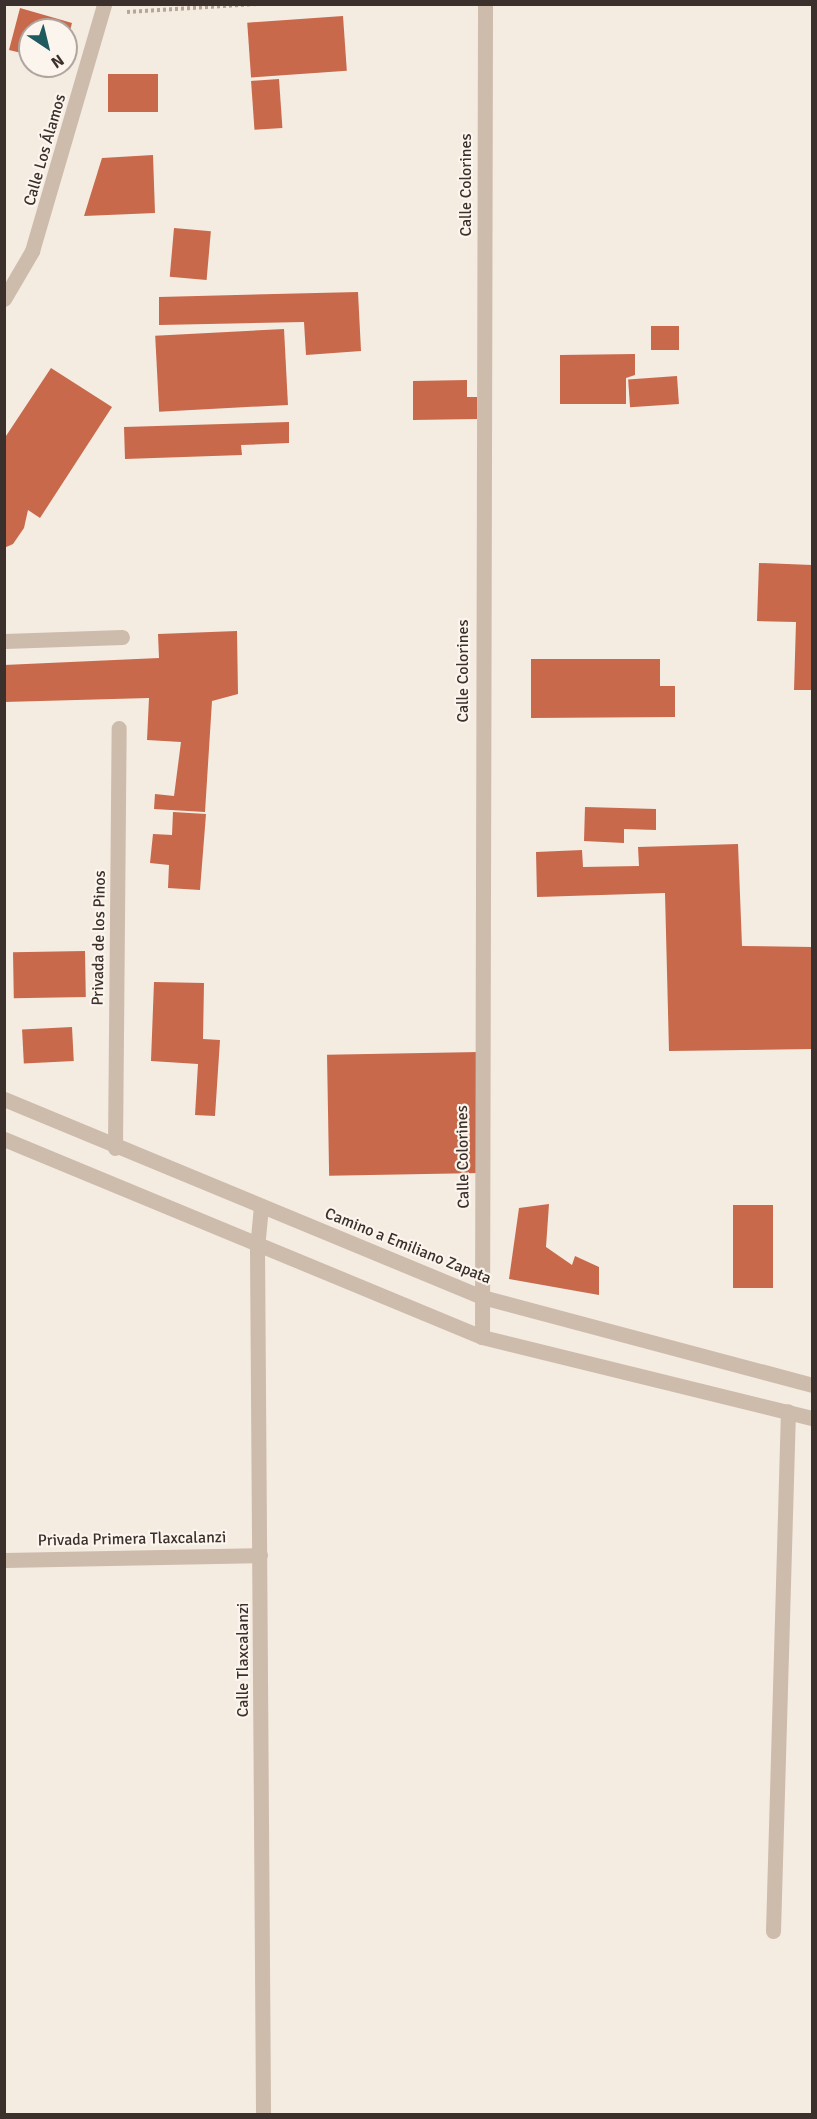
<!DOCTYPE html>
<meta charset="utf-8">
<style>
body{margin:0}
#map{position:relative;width:817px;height:2119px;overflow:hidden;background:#f4ebe1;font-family:Signika,sans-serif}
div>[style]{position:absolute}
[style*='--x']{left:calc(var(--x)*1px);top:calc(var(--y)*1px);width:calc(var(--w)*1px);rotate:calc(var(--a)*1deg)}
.building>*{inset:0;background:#c8694b;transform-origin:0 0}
.path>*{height:4px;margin-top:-2px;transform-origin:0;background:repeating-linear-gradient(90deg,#b9a596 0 3px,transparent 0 6px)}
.minor>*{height:15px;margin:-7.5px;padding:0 7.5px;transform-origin:7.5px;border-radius:7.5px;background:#cdbbac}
span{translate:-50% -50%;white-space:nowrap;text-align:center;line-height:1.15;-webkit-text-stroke:4.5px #fbf5ee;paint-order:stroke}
.street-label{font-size:16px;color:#3b302b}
.frame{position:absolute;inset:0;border:6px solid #3b302b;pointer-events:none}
.north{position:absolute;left:18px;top:18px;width:60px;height:60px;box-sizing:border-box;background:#fbf5ee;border:2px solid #aea6a0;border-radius:50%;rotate:145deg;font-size:16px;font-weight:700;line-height:24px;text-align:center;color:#3b302b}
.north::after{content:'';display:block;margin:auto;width:21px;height:27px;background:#1f5a5e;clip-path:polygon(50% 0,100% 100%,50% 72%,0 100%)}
</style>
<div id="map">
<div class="building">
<i style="clip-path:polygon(20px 8px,72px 23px,67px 42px,66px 30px,30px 30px,30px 55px,9px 50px)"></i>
<i style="left:343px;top:16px;width:55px;height:96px;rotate:86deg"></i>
<i style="left:108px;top:74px;width:50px;height:38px"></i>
<i style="left:279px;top:79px;width:49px;height:28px;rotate:86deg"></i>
<i style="clip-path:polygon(153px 155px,155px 213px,84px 216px,102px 158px)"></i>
<i style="left:174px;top:228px;width:37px;height:49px;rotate:5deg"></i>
<i style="clip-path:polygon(358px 292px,361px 351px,306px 355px,304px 322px,159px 325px,159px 297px)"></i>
<i style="left:679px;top:326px;width:24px;height:28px;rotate:90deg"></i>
<i style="left:284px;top:329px;width:76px;height:129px;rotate:87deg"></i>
<i style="clip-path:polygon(635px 354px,635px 375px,626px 378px,626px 404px,560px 404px,560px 355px)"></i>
<i style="clip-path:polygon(51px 368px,112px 407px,40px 518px,28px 510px,24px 528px,13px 544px,4px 548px,4px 439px)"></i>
<i style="left:677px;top:376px;width:28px;height:49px;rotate:86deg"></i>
<i style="clip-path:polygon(467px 380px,467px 397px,477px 397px,477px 419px,413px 420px,413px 381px)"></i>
<i style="clip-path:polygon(289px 422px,289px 443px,241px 445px,242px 455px,125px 459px,124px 427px)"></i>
<i style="clip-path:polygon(759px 563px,812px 565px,812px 690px,794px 690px,796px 622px,757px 621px)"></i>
<i style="clip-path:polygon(237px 631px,238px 694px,212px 701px,205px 812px,154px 809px,155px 794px,174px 796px,181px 742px,147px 740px,149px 698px,4px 702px,4px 665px,159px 658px,158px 634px)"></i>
<i style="clip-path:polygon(531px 659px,660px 659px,660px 686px,675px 686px,675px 717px,531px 718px)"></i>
<i style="clip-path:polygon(585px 807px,656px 809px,656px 830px,624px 829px,624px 843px,584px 841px)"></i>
<i style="clip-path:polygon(173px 812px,206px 814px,200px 890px,168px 888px,169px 865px,150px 863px,153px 834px,172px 835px)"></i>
<i style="clip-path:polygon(738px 844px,742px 946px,812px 947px,812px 1049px,669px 1051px,665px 893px,537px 897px,536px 852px,582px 850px,583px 867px,639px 866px,638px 847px)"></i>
<i style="left:85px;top:951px;width:46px;height:72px;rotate:89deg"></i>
<i style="clip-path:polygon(154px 982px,204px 983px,203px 1039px,220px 1040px,215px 1116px,195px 1115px,198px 1064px,151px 1061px)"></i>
<i style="left:72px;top:1027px;width:34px;height:50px;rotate:87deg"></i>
<i style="left:479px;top:1052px;width:121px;height:152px;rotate:89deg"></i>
<i style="clip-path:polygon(549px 1204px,546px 1247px,572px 1265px,575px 1256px,599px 1267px,599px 1295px,509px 1279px,519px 1208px)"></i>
<i style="left:733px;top:1205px;width:40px;height:83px"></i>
</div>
<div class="path">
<i style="--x:127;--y:12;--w:132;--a:-3.5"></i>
</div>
<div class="minor">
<i style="--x:4;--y:299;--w:56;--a:-59.7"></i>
<i style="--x:32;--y:251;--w:257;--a:-73.7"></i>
<i style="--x:4;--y:641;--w:118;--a:-1.9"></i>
<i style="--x:4;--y:1099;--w:517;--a:22.5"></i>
<i style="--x:482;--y:1297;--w:342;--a:14.9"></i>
<i style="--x:4;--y:1139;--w:517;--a:22.5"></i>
<i style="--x:482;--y:1337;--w:340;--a:13.8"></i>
<i style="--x:115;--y:1148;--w:420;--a:-89.5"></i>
<i style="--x:261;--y:1206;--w:42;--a:95.4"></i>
<i style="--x:257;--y:1248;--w:866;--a:89.6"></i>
<i style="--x:482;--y:1337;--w:1333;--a:-89.87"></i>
<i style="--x:4;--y:1560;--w:256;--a:-1.1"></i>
<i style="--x:773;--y:1931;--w:520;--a:-88.35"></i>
</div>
<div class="street-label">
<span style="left:45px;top:150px;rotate:-74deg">Calle Los Álamos</span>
<span style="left:466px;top:185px;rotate:-90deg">Calle Colorines</span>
<span style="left:463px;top:671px;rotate:-90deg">Calle Colorines</span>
<span style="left:99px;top:938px;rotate:-89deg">Privada de los Pinos</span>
<span style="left:463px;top:1157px;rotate:-91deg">Calle Colorines</span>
<span style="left:408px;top:1246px;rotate:22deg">Camino a Emiliano Zapata</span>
<span style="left:132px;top:1539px;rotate:-1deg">Privada Primera Tlaxcalanzi</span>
<span style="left:243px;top:1660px;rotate:-90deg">Calle Tlaxcalanzi</span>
</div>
<div class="frame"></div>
<div class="north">N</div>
</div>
